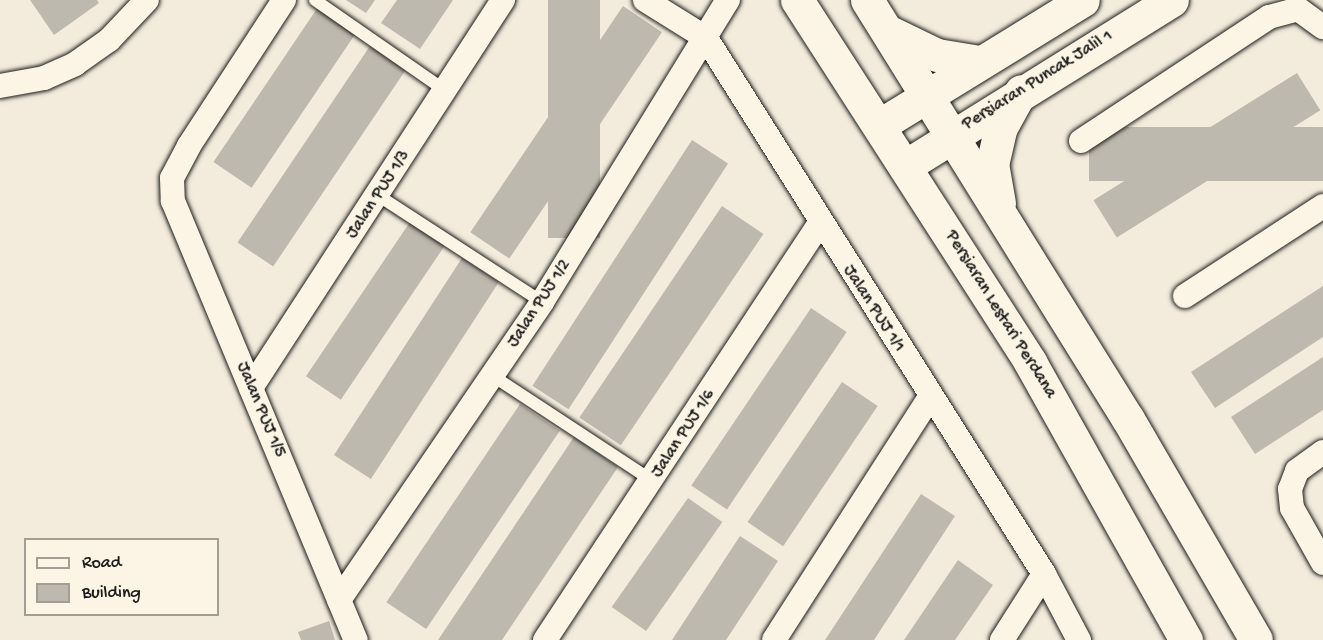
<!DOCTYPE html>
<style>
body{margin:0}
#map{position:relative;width:1323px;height:640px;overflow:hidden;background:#f3ecdd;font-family:"Gochi Hand",sans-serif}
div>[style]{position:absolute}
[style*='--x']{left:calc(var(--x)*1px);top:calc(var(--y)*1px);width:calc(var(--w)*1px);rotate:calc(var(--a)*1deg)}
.building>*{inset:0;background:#beb9ae;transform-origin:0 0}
.roads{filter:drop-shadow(0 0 2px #1c1c1c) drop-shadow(0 0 2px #1c1c1c)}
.service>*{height:12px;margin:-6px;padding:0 6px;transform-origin:6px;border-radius:6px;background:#fcf5e5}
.minor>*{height:24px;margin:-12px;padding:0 12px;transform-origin:12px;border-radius:12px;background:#fcf5e5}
.secondary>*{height:33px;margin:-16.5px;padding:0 16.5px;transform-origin:16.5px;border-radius:16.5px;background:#fcf5e5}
span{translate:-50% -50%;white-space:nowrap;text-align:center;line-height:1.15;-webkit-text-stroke:6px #fcf5e5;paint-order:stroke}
.street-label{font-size:18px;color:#1c1c1c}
.legend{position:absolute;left:24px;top:538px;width:195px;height:78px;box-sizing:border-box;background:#fcf5e5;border:2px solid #a29e95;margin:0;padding:8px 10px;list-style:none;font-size:18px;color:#1c1c1c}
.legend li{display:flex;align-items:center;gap:12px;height:30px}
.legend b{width:30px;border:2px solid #a29e95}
</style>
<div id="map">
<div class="building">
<i style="clip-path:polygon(30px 0,97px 0,99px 3px,54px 35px)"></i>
<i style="clip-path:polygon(346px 0,375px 0,366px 13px)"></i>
<i style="clip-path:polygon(397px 0,453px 0,420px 49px,381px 23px)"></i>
<i style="left:548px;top:0;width:52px;height:238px"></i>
<i style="left:623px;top:6px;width:47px;height:273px;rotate:34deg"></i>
<i style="left:318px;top:7px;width:46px;height:187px;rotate:34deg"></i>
<i style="left:370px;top:46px;width:43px;height:237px;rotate:34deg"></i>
<i style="left:1297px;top:73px;width:44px;height:240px;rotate:58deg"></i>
<i style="left:1323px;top:127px;width:54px;height:234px;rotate:90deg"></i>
<i style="left:692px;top:140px;width:43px;height:293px;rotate:33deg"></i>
<i style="left:722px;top:206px;width:50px;height:255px;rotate:34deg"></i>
<i style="left:410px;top:222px;width:42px;height:186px;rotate:34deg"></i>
<i style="left:462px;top:258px;width:44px;height:235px;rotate:33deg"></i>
<i style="clip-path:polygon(1323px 286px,1323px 337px,1215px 408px,1191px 372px)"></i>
<i style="left:811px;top:308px;width:43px;height:214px;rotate:34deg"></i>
<i style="clip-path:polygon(1323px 357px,1323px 410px,1255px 454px,1231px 417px)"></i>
<i style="left:842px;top:382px;width:43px;height:169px;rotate:34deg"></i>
<i style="left:520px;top:404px;width:48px;height:239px;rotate:34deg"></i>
<i style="clip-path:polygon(574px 437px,618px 467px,502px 640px,438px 640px)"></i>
<i style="clip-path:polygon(921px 494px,955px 516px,874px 640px,825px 640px)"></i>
<i style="left:688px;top:498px;width:42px;height:133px;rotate:35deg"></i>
<i style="clip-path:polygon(740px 536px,778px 561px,726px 640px,672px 640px)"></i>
<i style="clip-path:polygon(958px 560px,993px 585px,955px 640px,904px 640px)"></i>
<i style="clip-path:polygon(329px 621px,335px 640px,301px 640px,298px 632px)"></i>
</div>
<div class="roads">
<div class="service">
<i style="--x:315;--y:0;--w:160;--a:34.8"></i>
<i style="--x:379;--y:196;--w:194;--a:33"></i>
<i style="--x:493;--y:376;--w:191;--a:33.3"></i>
</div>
<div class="minor">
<i style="--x:284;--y:0;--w:174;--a:123.1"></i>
<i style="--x:189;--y:146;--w:36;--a:118"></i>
<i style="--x:172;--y:178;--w:23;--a:88"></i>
<i style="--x:173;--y:201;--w:476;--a:67.4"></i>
<i style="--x:645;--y:0;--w:72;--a:31.9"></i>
<i style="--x:706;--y:38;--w:634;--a:57.76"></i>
<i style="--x:1044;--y:574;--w:75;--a:62.1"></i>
<i style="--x:0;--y:86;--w:45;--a:-10.3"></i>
<i style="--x:44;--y:78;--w:34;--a:-24"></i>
<i style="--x:75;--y:64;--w:42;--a:-35.2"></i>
<i style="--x:109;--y:40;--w:55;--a:-46.5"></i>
<i style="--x:1081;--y:141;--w:225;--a:-33.4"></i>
<i style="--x:1269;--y:17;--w:30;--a:-15"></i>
<i style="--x:1298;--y:9;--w:31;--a:36"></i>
<i style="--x:1185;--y:296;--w:165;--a:-33.1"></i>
<i style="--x:251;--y:388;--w:463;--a:-57"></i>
<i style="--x:1323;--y:452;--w:32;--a:144"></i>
<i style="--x:1297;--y:471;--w:19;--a:111"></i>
<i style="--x:1290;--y:489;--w:19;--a:84"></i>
<i style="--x:1292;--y:508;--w:63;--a:60.6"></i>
<i style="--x:339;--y:600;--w:361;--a:-55.7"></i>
<i style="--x:542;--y:302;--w:355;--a:-58.4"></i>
<i style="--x:545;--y:640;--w:497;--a:-56.6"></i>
<i style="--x:774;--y:640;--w:289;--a:-57.3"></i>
<i style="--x:1002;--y:640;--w:78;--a:-57.5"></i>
</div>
<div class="secondary">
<i style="--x:797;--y:0;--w:431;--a:57.2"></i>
<i style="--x:1030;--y:362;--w:319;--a:60.7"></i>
<i style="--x:867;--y:0;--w:494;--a:58.1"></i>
<i style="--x:1128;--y:419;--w:255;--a:59.9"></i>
<i style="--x:887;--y:31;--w:55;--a:25.6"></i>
<i style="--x:937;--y:55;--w:43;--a:9.5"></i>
<i style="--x:880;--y:125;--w:238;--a:-31.6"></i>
<i style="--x:907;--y:165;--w:312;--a:-31.9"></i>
<i style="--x:999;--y:203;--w:39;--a:-100"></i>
<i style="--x:992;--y:165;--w:37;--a:-77"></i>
<i style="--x:1000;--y:129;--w:43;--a:-61.1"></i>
</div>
</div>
<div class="street-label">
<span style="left:1038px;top:81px;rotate:-32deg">Persiaran Puncak Jalil 1</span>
<span style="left:379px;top:195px;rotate:-57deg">Jalan PUJ 1/3</span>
<span style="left:540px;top:304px;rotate:-57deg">Jalan PUJ 1/2</span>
<span style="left:873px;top:309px;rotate:57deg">Jalan PUJ 1/1</span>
<span style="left:1000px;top:315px;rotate:58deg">Persiaran Lestari Perdana</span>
<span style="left:260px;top:410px;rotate:67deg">Jalan PUJ 1/5</span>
<span style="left:684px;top:434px;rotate:-57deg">Jalan PUJ 1/6</span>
</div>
<ul class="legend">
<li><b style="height:8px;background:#fcf5e5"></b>Road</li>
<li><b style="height:16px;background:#beb9ae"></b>Building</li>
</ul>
</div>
